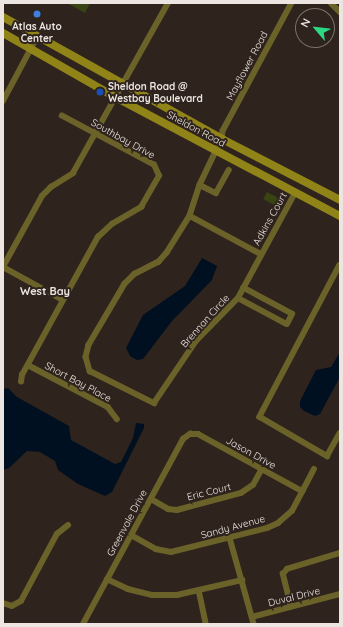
<!DOCTYPE html>
<style>
body{margin:0}
#map{position:relative;width:343px;height:627px;overflow:hidden;background:#2e231d;font-family:Quicksand,sans-serif}
div>[style]{position:absolute}
[style*='--x']{left:calc(var(--x)*1px);top:calc(var(--y)*1px);width:calc(var(--w)*1px);rotate:calc(var(--a)*1deg)}
.green>*{inset:0;background:#384412;transform-origin:0 0}
.water>*{inset:0;background:#001020}
.street>*{height:5.5px;margin:-2.75px;padding:0 2.75px;transform-origin:2.75px;border-radius:2.75px;background:#6a6228}
.secondary>*{height:8px;margin:-4px;padding:0 4px;transform-origin:4px;border-radius:4px;background:#908419}
.dots>*{width:11px;height:11px;translate:-50% -50%;box-sizing:border-box;border:2px solid #2e231d;border-radius:50%}
span{translate:-50% -50%;white-space:nowrap;text-align:center;line-height:1.15;-webkit-text-stroke:4px #2e231d;paint-order:stroke}
.poi-label{font-size:10px;color:#ede5e1;font-weight:700}
.left{translate:0 -50%;text-align:left}
.street-label{font-size:10px;color:#ede5e1}
.neighbourhood-label{font-size:11px;color:#ede5e1;font-weight:700}
.frame{position:absolute;inset:0;border:4px solid #ede5e1;pointer-events:none}
.north{position:absolute;left:295px;top:8px;width:40px;height:40px;box-sizing:border-box;background:#2e231d;border:1px solid #7a716b;border-radius:50%;rotate:298deg;font-size:11px;font-weight:700;line-height:16px;text-align:center;color:#ede5e1}
.north::after{content:'';display:block;margin:auto;width:14px;height:18px;background:#2bd884;clip-path:polygon(50% 0,100% 100%,50% 72%,0 100%)}
</style>
<div id="map">
<div class="green">
<i style="clip-path:polygon(67px 3px,90px 3px,85px 13px)"></i>
<i style="left:267px;top:192px;width:17px;height:8px;rotate:28deg"></i>
</div>
<div class="water">
<i style="clip-path:polygon(202px 258px,217px 266px,212px 280px,172px 321px,143px 359px,137px 360px,130px 356px,126px 348px,143px 315px,185px 286px)"></i>
<i style="clip-path:polygon(340px 352px,340px 377px,320px 414px,315px 416px,304px 411px,300px 407px,300px 401px,316px 370px,331px 367px)"></i>
<i style="clip-path:polygon(8px 388px,17px 397px,69px 426px,71px 440px,115px 464px,121px 462px,133px 438px,136px 423px,144px 424px,144px 428px,112px 492px,105px 496px,78px 484px,58px 470px,55px 461px,40px 452px,27px 451px,9px 468px,3px 470px,3px 389px)"></i>
</div>
<div class="street">
<i style="--x:292;--y:3;--w:145;--a:118.3"></i>
<i style="--x:223;--y:131;--w:8;--a:97"></i>
<i style="--x:222;--y:139;--w:51;--a:115.6"></i>
<i style="--x:200;--y:185;--w:33;--a:108"></i>
<i style="--x:190;--y:216;--w:44;--a:121.9"></i>
<i style="--x:167;--y:253;--w:12;--a:132"></i>
<i style="--x:159;--y:262;--w:27;--a:153"></i>
<i style="--x:135;--y:274;--w:14;--a:135"></i>
<i style="--x:125;--y:284;--w:71;--a:120.5"></i>
<i style="--x:89;--y:345;--w:12;--a:104"></i>
<i style="--x:86;--y:357;--w:15;--a:74"></i>
<i style="--x:90;--y:371;--w:72;--a:26.6"></i>
<i style="--x:154;--y:403;--w:75;--a:-55.9"></i>
<i style="--x:196;--y:341;--w:60;--a:-45.7"></i>
<i style="--x:238;--y:298;--w:119;--a:-61.5"></i>
<i style="--x:331;--y:3;--w:13;--a:45"></i>
<i style="--x:3;--y:101;--w:72;--a:-62"></i>
<i style="--x:200;--y:185;--w:18;--a:27"></i>
<i style="--x:216;--y:193;--w:26;--a:-61"></i>
<i style="--x:190;--y:216;--w:81;--a:28.2"></i>
<i style="--x:340;--y:265;--w:172;--a:117.8"></i>
<i style="--x:260;--y:417;--w:78;--a:30.2"></i>
<i style="--x:327;--y:456;--w:26;--a:-61"></i>
<i style="--x:3;--y:267;--w:81;--a:-61.2"></i>
<i style="--x:42;--y:196;--w:13;--a:-45"></i>
<i style="--x:51;--y:187;--w:26;--a:-32"></i>
<i style="--x:73;--y:173;--w:195;--a:-60.8"></i>
<i style="--x:3;--y:267;--w:68;--a:28.8"></i>
<i style="--x:238;--y:298;--w:55;--a:28"></i>
<i style="--x:287;--y:324;--w:11;--a:-63"></i>
<i style="--x:292;--y:314;--w:55;--a:-152"></i>
<i style="--x:28;--y:365;--w:90;--a:27.7"></i>
<i style="--x:108;--y:407;--w:15;--a:53"></i>
<i style="--x:21;--y:382;--w:7;--a:-82"></i>
<i style="--x:22;--y:375;--w:158;--a:-61.2"></i>
<i style="--x:98;--y:237;--w:19;--a:-43"></i>
<i style="--x:112;--y:224;--w:34;--a:-30"></i>
<i style="--x:141;--y:207;--w:36;--a:-60"></i>
<i style="--x:159;--y:176;--w:12;--a:-114"></i>
<i style="--x:154;--y:165;--w:104;--a:-152"></i>
<i style="--x:151;--y:499;--w:20;--a:30"></i>
<i style="--x:168;--y:509;--w:9;--a:6"></i>
<i style="--x:177;--y:510;--w:66;--a:-14.9"></i>
<i style="--x:241;--y:493;--w:14;--a:-34"></i>
<i style="--x:253;--y:485;--w:18;--a:-61"></i>
<i style="--x:131;--y:535;--w:29;--a:29"></i>
<i style="--x:156;--y:549;--w:15;--a:11"></i>
<i style="--x:171;--y:552;--w:99;--a:-14"></i>
<i style="--x:267;--y:528;--w:12;--a:-24"></i>
<i style="--x:278;--y:523;--w:18;--a:-41"></i>
<i style="--x:292;--y:511;--w:47;--a:-62.4"></i>
<i style="--x:230;--y:538;--w:89;--a:74.4"></i>
<i style="--x:107;--y:579;--w:23;--a:25"></i>
<i style="--x:128;--y:589;--w:25;--a:14"></i>
<i style="--x:152;--y:595;--w:25;--a:0"></i>
<i style="--x:177;--y:595;--w:67;--a:-13"></i>
<i style="--x:199;--y:590;--w:35;--a:78"></i>
<i style="--x:3;--y:603;--w:9;--a:18"></i>
<i style="--x:12;--y:606;--w:10;--a:-29"></i>
<i style="--x:21;--y:601;--w:76;--a:-61.8"></i>
<i style="--x:57;--y:534;--w:14;--a:-39"></i>
<i style="--x:291;--y:607;--w:34;--a:-104"></i>
<i style="--x:283;--y:574;--w:6;--a:-51"></i>
<i style="--x:287;--y:569;--w:55;--a:-16.8"></i>
<i style="--x:252;--y:617;--w:91;--a:-14.6"></i>
<i style="--x:83;--y:624;--w:210;--a:-61.6"></i>
<i style="--x:183;--y:439;--w:9;--a:-36"></i>
<i style="--x:190;--y:434;--w:8;--a:0"></i>
<i style="--x:198;--y:434;--w:119;--a:28.7"></i>
</div>
<div class="secondary">
<i style="--x:3;--y:17;--w:251;--a:29.1"></i>
<i style="--x:222;--y:139;--w:133;--a:27.3"></i>
<i style="--x:3;--y:33;--w:129;--a:29.7"></i>
<i style="--x:115;--y:97;--w:255;--a:27.9"></i>
</div>
<div class="dots">
<i style="left:37px;top:14px;background:#3f7fe0"></i>
<i style="left:100px;top:92px;background:#1a4fb4"></i>
</div>
<div class="poi-label">
<span style="left:37px;top:32px">Atlas Auto<br>Center</span>
<span class="left" style="left:108px;top:92px">Sheldon Road @<br>Westbay Boulevard</span>
</div>
<div class="street-label">
<span style="left:247px;top:66px;rotate:-62deg">Mayflower Road</span>
<span style="left:196px;top:129px;rotate:28deg">Sheldon Road</span>
<span style="left:123px;top:139px;rotate:29deg">Southbay Drive</span>
<span style="left:270px;top:219px;rotate:-61deg">Adkins Court</span>
<span style="left:205px;top:321px;rotate:-48deg">Brennan Circle</span>
<span style="left:78px;top:382px;rotate:28deg">Short Bay Place</span>
<span style="left:251px;top:453px;rotate:29deg">Jason Drive</span>
<span style="left:209px;top:492px;rotate:-14deg">Eric Court</span>
<span style="left:127px;top:523px;rotate:-62deg">Greenvale Drive</span>
<span style="left:233px;top:527px;rotate:-15deg">Sandy Avenue</span>
<span style="left:294px;top:597px;rotate:-14deg">Duval Drive</span>
</div>
<div class="neighbourhood-label">
<span style="left:45px;top:291px">West Bay</span>
</div>
<div class="frame"></div>
<div class="north">N</div>
</div>
